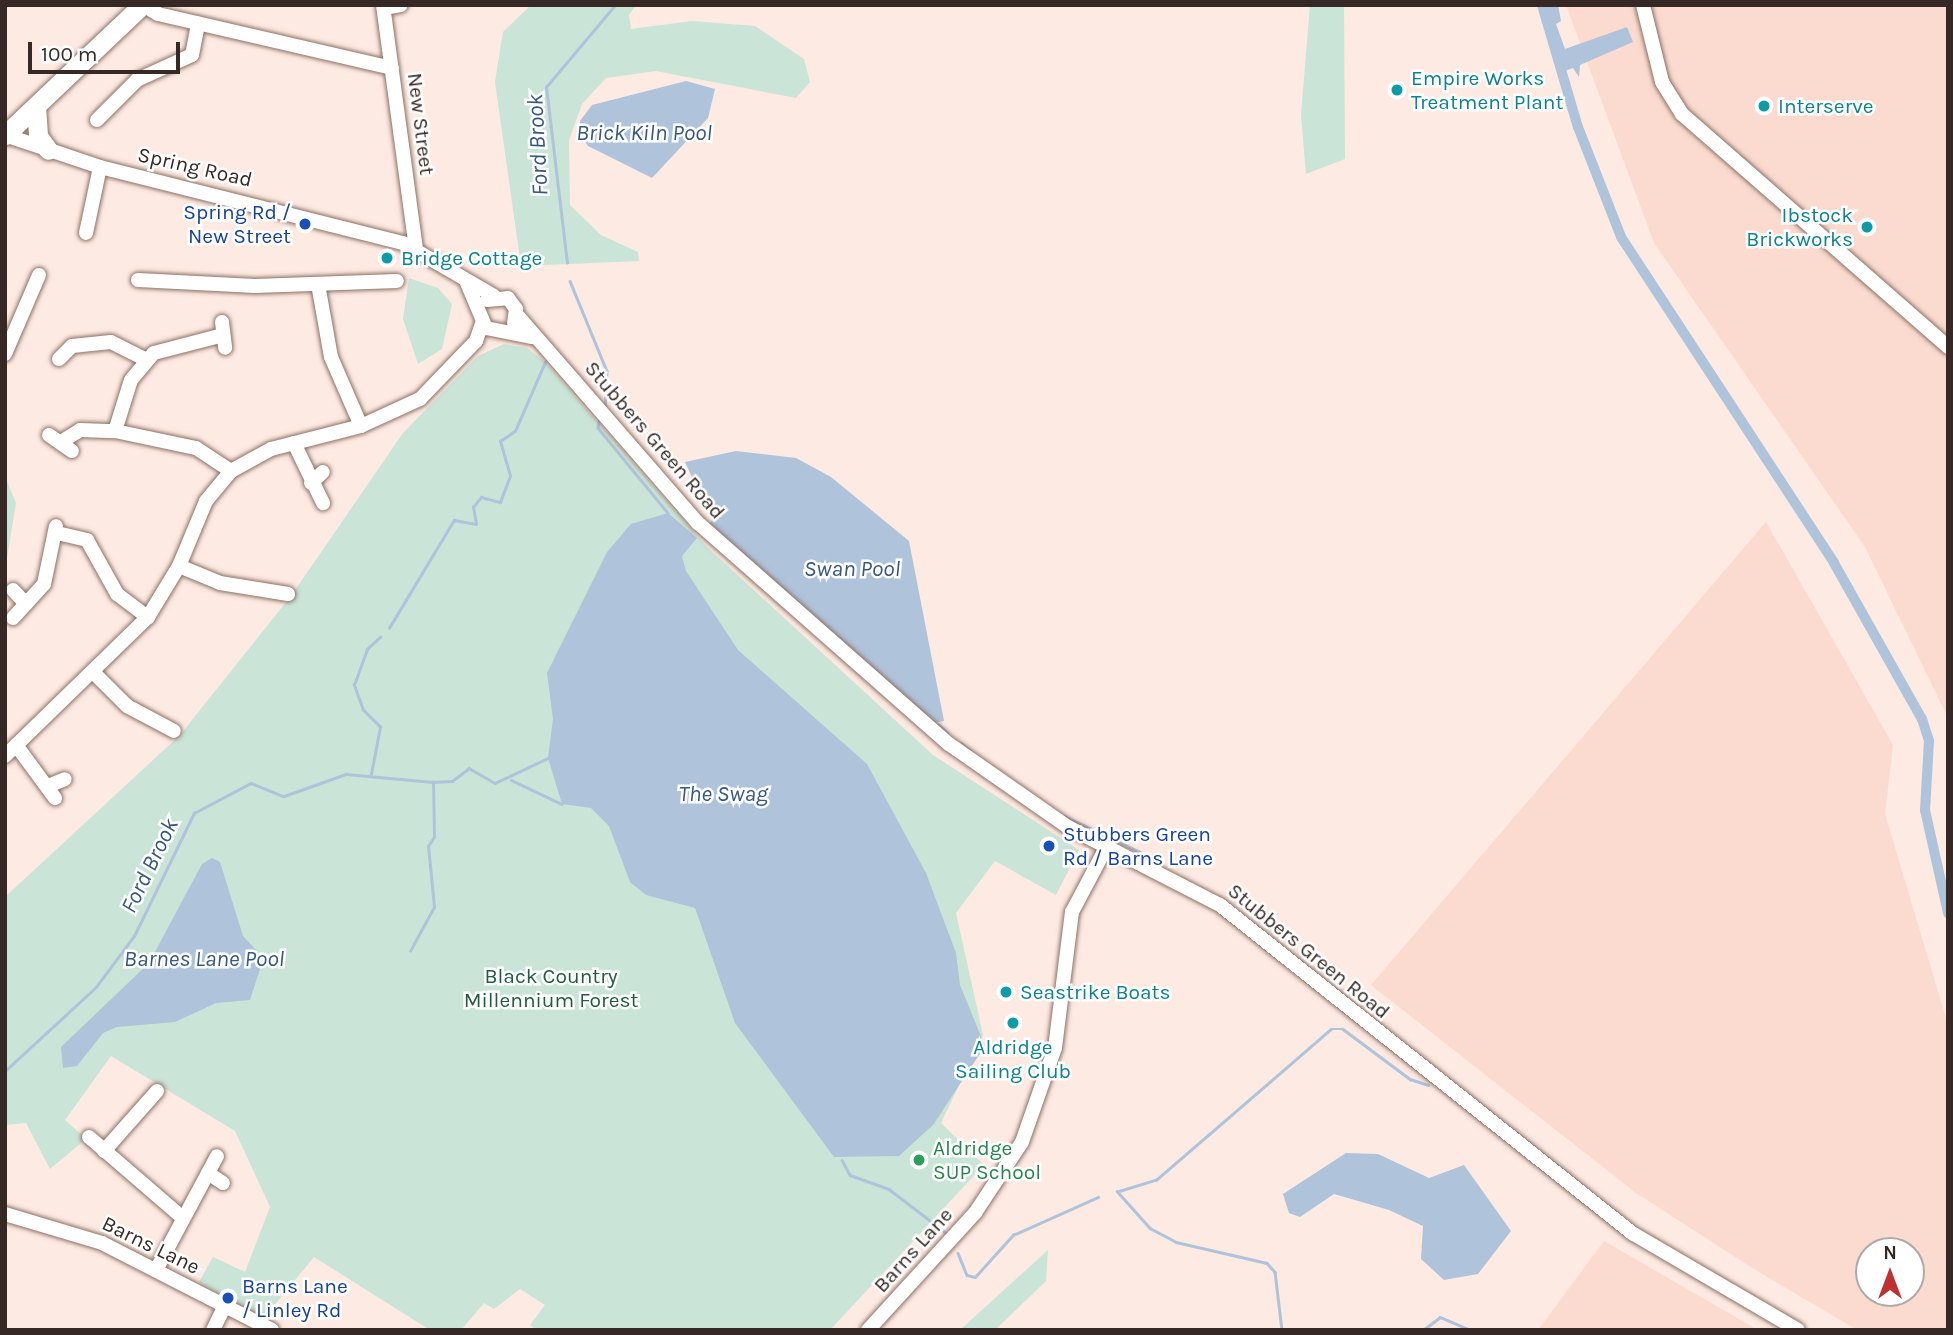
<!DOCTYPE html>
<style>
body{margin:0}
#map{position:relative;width:1953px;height:1335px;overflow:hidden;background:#fdeae2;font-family:Karla,sans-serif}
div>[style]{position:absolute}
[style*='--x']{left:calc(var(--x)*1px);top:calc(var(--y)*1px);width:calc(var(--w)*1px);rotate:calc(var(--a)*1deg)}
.built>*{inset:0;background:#fbdbcf}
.green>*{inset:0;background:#cae4d7}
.water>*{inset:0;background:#afc3db}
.stream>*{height:2.5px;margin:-1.25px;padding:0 1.25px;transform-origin:1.25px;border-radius:1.25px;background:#afc3db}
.canal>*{height:10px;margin:-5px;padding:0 5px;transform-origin:5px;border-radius:5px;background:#afc3db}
.roads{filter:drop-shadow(0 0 2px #8c7065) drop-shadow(0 0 2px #8c7065)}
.minor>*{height:14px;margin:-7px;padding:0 7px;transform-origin:7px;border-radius:7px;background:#fff}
.highway>*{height:19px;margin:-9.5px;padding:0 9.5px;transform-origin:9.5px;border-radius:9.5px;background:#fff}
.dots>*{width:19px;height:19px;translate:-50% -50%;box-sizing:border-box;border:4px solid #fff;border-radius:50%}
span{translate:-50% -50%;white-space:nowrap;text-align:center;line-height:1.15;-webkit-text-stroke:5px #fff;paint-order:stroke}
.culture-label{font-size:21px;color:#0d838f}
.left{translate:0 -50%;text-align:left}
.right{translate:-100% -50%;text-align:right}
.street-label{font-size:21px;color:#362925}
.transit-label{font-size:21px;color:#164399}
.park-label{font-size:21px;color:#235b45}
.leisure-label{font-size:21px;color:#27864d}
.water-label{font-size:23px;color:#39587d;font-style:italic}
.frame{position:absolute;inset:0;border:7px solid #362925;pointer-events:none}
.north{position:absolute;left:1855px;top:1237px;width:70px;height:70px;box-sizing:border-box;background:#fff;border:2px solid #afa9a8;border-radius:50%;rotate:0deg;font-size:19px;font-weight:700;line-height:28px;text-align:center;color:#362925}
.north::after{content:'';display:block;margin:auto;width:24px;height:32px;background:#bf3031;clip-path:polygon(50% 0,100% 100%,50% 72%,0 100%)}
.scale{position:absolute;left:28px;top:42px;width:152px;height:32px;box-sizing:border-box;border:4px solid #362925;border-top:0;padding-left:9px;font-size:21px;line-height:24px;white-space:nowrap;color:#362925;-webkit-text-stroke:5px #fff;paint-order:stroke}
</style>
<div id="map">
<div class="built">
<i style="clip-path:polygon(1566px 5px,1948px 5px,1948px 718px,1865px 547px,1654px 243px)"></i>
<i style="clip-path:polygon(evenodd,1766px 522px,1893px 745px,1885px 814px,1948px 1025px,1948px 1330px,1857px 1330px,1754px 1269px,1636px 1193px,1371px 985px,1766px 522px,1869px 1251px,1911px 1251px,1911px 1293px,1869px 1293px,1869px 1251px)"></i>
<i style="clip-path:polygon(1604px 1241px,1758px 1330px,1538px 1330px)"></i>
</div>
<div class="green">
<i style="clip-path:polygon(531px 5px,636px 5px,629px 15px,631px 29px,692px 21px,755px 26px,804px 59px,810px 82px,796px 98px,656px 71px,606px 78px,582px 104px,569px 140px,570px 205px,601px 235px,638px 252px,639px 261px,521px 266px,495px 82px,503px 32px)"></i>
<i style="clip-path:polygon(1310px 5px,1344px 5px,1345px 159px,1306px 174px,1301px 115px)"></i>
<i style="clip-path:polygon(409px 278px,438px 288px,452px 304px,442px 349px,418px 364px,403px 319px)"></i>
<i style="clip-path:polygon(504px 344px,527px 348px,545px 362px,707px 547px,933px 755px,1079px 850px,1056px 895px,995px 861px,956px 913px,983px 1035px,941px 1123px,984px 1165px,830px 1330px,537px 1330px,530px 1325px,545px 1305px,520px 1289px,494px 1309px,484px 1303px,461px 1330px,430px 1330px,314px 1257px,263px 1319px,199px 1282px,213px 1257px,245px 1272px,270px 1207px,235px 1131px,111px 1056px,65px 1120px,86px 1139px,50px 1169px,26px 1123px,5px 1125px,5px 897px,180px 735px,291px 596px,403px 433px,478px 356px)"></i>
<i style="clip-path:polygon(5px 476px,16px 503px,5px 570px)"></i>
<i style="clip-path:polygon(1048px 1250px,1046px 1281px,995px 1330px,960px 1330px)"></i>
</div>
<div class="water">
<i style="clip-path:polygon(1542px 5px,1558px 5px,1561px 21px,1556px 24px,1565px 49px,1627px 27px,1633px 42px,1580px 65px,1579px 77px,1573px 68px,1562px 72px)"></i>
<i style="clip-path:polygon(686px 81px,715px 89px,708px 118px,652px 178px,588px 146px,580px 134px,580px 121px,592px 105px)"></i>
<i style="clip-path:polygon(736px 451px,796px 458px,831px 477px,909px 541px,944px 721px,934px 723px,707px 526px,712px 521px,685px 462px)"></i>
<i style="clip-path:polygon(668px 513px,697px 538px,682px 556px,686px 571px,738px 650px,867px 764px,926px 873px,956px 953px,960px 985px,985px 1046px,933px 1125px,899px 1156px,834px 1157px,735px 1023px,695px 908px,646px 895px,630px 882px,609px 826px,591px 808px,562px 804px,548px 758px,553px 719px,547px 673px,607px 552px,631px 524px)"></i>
<i style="clip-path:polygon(212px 858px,220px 862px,243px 936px,257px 951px,260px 969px,250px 1000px,216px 1003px,175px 1022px,117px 1027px,103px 1033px,77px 1066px,63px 1068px,61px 1047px,149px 963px,202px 864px)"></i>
<i style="clip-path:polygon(1346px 1153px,1378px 1154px,1429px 1178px,1464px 1165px,1511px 1231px,1478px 1274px,1444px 1280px,1421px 1259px,1423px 1226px,1389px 1210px,1334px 1194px,1300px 1217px,1289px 1213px,1283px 1194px)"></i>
</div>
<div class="stream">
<i style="--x:567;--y:263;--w:177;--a:-96.8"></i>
<i style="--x:546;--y:87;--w:107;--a:-49.9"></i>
<i style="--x:570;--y:281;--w:97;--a:67.7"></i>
<i style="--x:607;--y:371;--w:38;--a:93"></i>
<i style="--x:600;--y:418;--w:10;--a:101"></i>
<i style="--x:598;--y:428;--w:110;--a:50.5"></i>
<i style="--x:389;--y:628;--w:126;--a:-59"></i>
<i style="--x:454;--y:520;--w:22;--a:10"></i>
<i style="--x:476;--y:524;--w:17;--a:-100"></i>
<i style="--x:473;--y:507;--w:13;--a:-51"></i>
<i style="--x:481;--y:497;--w:20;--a:15"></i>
<i style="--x:500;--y:502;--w:28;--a:-69"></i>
<i style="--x:510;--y:476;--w:36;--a:-106"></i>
<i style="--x:500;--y:441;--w:18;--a:-34"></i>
<i style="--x:515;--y:431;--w:75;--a:-66.5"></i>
<i style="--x:938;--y:724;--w:12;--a:42"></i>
<i style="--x:961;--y:743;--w:13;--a:39"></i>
<i style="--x:371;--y:774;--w:48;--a:-79.2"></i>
<i style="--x:380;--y:727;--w:24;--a:-135"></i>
<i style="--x:363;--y:710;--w:27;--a:-110"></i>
<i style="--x:354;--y:685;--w:38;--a:-70"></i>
<i style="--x:367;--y:649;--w:18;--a:-43"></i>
<i style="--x:511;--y:780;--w:56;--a:25.2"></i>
<i style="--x:1064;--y:816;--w:84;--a:25.3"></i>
<i style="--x:410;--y:951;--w:50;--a:-61.4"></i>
<i style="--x:434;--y:907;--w:61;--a:-95.6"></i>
<i style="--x:428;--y:846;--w:11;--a:-56"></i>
<i style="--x:434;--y:837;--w:55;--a:-91"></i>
<i style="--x:5;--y:1071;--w:124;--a:-42.7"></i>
<i style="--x:96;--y:987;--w:64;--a:-53.3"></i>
<i style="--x:134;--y:936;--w:137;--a:-64"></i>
<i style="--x:194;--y:813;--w:64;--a:-27.8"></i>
<i style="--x:251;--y:783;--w:35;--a:22"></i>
<i style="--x:284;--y:796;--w:66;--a:-19.5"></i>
<i style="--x:346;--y:774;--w:87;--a:5.3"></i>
<i style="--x:433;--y:782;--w:19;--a:-3"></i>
<i style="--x:452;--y:781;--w:21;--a:-37"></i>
<i style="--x:469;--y:768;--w:30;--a:30"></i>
<i style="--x:495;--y:783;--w:59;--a:-25.3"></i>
<i style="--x:842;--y:1160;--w:17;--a:62"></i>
<i style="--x:850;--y:1175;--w:41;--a:19.7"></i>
<i style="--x:889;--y:1189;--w:71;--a:37.5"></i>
<i style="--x:1117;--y:1191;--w:50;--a:48.3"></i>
<i style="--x:1150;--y:1228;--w:30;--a:28"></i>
<i style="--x:1176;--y:1242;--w:93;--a:13"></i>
<i style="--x:1267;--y:1263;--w:12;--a:48"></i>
<i style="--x:1275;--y:1272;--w:58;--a:83.1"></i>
<i style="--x:1119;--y:1191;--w:39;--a:-17"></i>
<i style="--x:1156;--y:1180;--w:231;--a:-40.8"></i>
<i style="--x:1331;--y:1029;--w:12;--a:0"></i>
<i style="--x:1343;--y:1029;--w:84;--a:36.7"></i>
<i style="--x:1410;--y:1079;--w:19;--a:18"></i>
<i style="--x:958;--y:1253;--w:24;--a:68"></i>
<i style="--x:967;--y:1275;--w:8;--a:14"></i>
<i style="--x:975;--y:1277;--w:57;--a:-47.9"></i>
<i style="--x:1013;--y:1235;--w:93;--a:-24.1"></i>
<i style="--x:1423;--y:1330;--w:21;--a:-37"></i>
<i style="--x:1440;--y:1317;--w:33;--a:23"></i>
</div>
<div class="canal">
<i style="--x:1542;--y:5;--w:127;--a:73.6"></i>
<i style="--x:1578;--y:127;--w:118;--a:68.6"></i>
<i style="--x:1621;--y:237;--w:389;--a:56.8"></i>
<i style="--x:1834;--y:563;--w:179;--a:60.6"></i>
<i style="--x:1922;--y:719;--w:23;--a:72"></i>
<i style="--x:1929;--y:741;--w:69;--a:93.3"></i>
<i style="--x:1925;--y:810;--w:106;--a:77.4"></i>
</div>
<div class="roads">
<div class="minor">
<i style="--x:143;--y:5;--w:17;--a:31"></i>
<i style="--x:158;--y:14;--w:240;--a:13"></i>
<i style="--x:383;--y:5;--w:245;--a:82.3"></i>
<i style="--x:1643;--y:5;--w:79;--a:76.1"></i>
<i style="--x:1662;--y:82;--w:38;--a:58"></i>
<i style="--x:1682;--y:114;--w:354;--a:41.2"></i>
<i style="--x:384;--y:8;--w:17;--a:-10"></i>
<i style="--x:97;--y:120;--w:57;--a:-45"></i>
<i style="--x:137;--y:80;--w:60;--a:-24.4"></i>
<i style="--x:192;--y:55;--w:32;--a:-79"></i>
<i style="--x:5;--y:135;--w:100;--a:18.6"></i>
<i style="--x:100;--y:167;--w:312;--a:14.1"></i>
<i style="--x:403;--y:243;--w:105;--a:30.2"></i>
<i style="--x:86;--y:233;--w:67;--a:-78"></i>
<i style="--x:138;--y:280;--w:117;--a:2.9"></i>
<i style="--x:255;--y:286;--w:142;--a:-2"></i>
<i style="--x:467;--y:283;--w:49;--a:67.1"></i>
<i style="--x:486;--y:328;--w:47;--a:11.1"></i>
<i style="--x:318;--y:284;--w:74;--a:79.9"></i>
<i style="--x:331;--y:357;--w:75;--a:66.5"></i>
<i style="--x:487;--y:300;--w:21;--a:-5"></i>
<i style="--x:508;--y:298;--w:14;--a:54"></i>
<i style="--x:516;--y:309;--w:14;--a:98"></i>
<i style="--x:517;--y:315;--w:276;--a:49"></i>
<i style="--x:698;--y:523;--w:334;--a:41.4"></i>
<i style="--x:949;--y:744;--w:145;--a:34.9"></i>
<i style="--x:1068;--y:827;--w:171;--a:27.2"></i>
<i style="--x:1220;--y:905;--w:527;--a:38.52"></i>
<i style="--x:1632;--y:1233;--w:192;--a:30.3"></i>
<i style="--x:222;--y:322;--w:26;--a:83"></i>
<i style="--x:5;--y:354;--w:86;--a:-66.7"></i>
<i style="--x:59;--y:359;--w:18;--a:-45"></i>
<i style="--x:72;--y:346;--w:39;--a:-6"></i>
<i style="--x:111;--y:342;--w:40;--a:26.6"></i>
<i style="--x:115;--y:431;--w:53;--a:-72.6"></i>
<i style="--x:131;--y:380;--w:35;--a:-50"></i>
<i style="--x:154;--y:353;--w:71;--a:-14.6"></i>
<i style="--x:49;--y:435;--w:28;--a:35"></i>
<i style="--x:61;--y:442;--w:22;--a:-32"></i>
<i style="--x:80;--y:430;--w:35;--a:2"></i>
<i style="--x:115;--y:431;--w:83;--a:11.9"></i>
<i style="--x:196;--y:448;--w:42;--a:33.3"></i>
<i style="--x:294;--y:443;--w:67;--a:64.2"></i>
<i style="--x:311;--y:483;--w:16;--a:-43"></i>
<i style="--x:57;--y:533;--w:31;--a:13"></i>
<i style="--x:87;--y:540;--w:62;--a:60.9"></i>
<i style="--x:117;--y:594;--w:39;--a:37"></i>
<i style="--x:179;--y:566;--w:44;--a:22.5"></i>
<i style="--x:220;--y:583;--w:69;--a:9.2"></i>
<i style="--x:13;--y:590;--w:19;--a:47"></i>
<i style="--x:13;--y:618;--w:46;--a:-47.6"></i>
<i style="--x:44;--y:584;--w:59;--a:-78.3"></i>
<i style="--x:95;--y:674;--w:45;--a:45"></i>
<i style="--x:127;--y:706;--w:53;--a:28"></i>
<i style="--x:16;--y:745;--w:66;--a:53.7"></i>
<i style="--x:5;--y:756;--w:199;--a:-44.2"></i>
<i style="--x:148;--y:617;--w:60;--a:-58.7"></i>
<i style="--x:179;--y:566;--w:70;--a:-67.4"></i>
<i style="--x:206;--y:501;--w:39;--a:-50"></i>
<i style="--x:231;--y:471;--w:46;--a:-28.8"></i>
<i style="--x:271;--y:449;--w:93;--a:-14.3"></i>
<i style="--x:361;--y:426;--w:65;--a:-24.6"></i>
<i style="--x:420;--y:399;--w:81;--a:-46"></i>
<i style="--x:476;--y:341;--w:18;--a:-71"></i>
<i style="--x:48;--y:786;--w:18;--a:-22"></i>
<i style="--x:89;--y:1137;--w:124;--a:40.8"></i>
<i style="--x:104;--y:1151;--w:80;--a:-48.5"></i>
<i style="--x:208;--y:1173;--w:18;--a:34"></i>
<i style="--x:5;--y:1214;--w:101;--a:16.6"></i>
<i style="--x:102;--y:1243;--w:191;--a:27.1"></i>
<i style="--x:156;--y:1270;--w:129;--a:-61.8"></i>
<i style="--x:213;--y:1330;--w:28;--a:-64"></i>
<i style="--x:868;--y:1330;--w:159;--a:-47.6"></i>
<i style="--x:975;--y:1213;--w:85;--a:-56.5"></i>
<i style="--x:1022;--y:1142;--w:100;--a:-70.7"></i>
<i style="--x:1055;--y:1048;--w:137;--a:-82.9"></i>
<i style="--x:1072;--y:912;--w:75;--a:-62.1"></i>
</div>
<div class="highway">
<i style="--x:36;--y:106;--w:30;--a:86"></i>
<i style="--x:38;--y:136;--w:17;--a:54"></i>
<i style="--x:5;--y:135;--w:189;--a:-43.5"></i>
</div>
</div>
<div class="dots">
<i style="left:1397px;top:90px;background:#0f9aa8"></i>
<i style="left:1764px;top:106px;background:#0f9aa8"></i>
<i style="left:305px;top:224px;background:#1a4fb4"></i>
<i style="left:1867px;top:227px;background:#0f9aa8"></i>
<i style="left:387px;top:258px;background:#0f9aa8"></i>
<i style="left:1049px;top:846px;background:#1a4fb4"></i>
<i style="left:1006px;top:992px;background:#0f9aa8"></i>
<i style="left:1013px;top:1023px;background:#0f9aa8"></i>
<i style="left:919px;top:1160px;background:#2e9e5b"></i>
<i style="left:228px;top:1298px;background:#1a4fb4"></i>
</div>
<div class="culture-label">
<span class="left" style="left:1411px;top:90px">Empire Works<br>Treatment Plant</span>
<span class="left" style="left:1778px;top:106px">Interserve</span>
<span class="right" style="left:1853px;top:227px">Ibstock<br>Brickworks</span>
<span class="left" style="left:401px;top:258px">Bridge Cottage</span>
<span class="left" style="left:1020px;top:992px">Seastrike Boats</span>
<span style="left:1013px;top:1059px">Aldridge<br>Sailing Club</span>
</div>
<div class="street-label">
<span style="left:421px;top:124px;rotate:83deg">New Street</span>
<span style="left:195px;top:167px;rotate:13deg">Spring Road</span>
<span style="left:655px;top:440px;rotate:49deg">Stubbers Green Road</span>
<span style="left:1309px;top:951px;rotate:39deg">Stubbers Green Road</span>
<span style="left:151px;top:1245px;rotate:26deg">Barns Lane</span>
<span style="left:913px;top:1250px;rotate:-48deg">Barns Lane</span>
</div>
<div class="transit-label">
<span class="right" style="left:291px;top:224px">Spring Rd /<br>New Street</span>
<span class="left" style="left:1063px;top:846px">Stubbers Green<br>Rd / Barns Lane</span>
<span class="left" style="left:242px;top:1298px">Barns Lane<br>/ Linley Rd</span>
</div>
<div class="park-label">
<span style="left:551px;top:988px">Black Country<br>Millennium Forest</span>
</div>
<div class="leisure-label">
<span class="left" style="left:933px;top:1160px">Aldridge<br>SUP School</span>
</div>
<div class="water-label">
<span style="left:644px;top:133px">Brick Kiln Pool</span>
<span style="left:538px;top:145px;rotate:-93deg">Ford Brook</span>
<span style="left:852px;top:569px">Swan Pool</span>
<span style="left:723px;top:794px">The Swag</span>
<span style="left:150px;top:866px;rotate:-64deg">Ford Brook</span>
<span style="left:204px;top:959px">Barnes Lane Pool</span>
</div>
<div class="frame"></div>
<div class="north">N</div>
<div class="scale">100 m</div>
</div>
